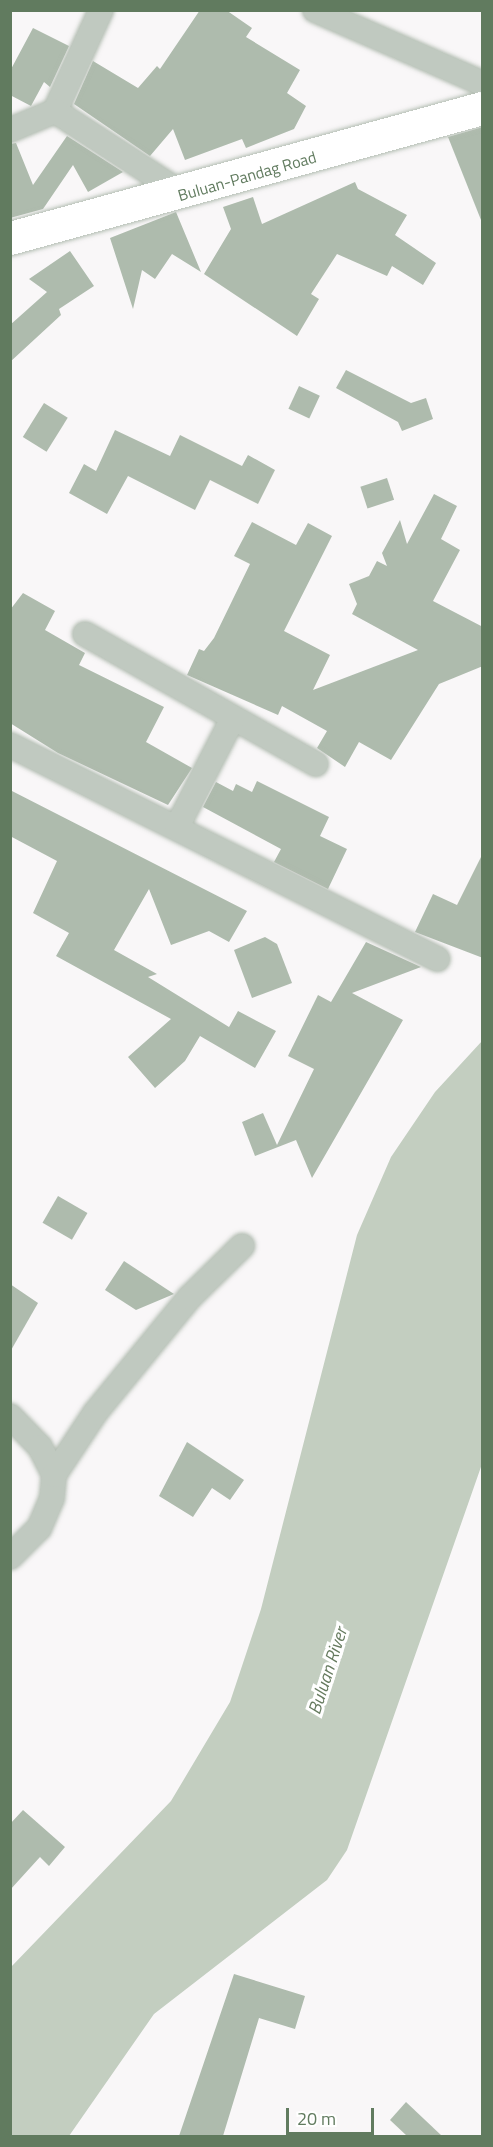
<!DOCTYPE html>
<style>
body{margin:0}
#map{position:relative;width:493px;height:2147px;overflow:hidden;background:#f9f7f8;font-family:"Titillium Web",sans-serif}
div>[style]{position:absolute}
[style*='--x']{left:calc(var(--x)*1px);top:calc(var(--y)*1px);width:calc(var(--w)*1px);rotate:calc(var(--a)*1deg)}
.water>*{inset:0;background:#c3cec0}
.building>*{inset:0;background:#aebbad;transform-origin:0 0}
.roads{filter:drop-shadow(0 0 2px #b3bdb2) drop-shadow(0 0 2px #b3bdb2)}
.street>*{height:24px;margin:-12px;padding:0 12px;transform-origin:12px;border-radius:12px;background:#c0c9c0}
.secondary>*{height:33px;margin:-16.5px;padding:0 16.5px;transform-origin:16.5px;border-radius:16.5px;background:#fff}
span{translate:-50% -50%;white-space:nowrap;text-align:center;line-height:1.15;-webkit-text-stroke:6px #fff;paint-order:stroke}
.street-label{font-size:16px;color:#617b5f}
.water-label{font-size:18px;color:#667b5f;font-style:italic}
.frame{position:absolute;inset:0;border:12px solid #617b5f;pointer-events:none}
.scale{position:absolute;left:286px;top:2108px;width:88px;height:27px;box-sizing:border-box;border:3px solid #617b5f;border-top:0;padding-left:8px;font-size:18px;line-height:21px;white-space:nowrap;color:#617b5f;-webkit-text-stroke:4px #fff;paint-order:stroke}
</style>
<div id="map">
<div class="water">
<i style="clip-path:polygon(482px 1041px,482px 1464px,347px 1850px,327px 1880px,154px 2014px,69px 2136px,11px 2136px,11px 1967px,171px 1801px,230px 1702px,261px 1609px,357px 1235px,391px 1157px,435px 1092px)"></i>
</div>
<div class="building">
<i style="clip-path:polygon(200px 10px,226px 10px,252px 28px,246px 37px,300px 70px,287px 93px,306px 106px,294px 129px,246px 148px,242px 139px,185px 160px,173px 129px,150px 156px,74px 104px,93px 61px,138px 88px,157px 66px,160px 69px)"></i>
<i style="clip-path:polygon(33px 28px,69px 46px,50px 87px,44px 82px,31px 106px,10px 95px,10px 71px)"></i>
<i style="clip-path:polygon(483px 127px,483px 220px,481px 220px,448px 137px)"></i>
<i style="clip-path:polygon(67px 136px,123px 172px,88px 192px,73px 165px,43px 209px,10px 218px,10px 144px,16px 143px,33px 185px)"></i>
<i style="clip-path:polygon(355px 182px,358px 189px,407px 215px,395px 235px,436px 263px,423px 285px,392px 266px,387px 276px,337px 254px,311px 294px,319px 299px,297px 336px,204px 274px,231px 229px,223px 207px,253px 197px,262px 224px)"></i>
<i style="clip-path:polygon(176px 212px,201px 272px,172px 254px,155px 279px,142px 270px,133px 309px,110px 238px)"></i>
<i style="clip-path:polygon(70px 251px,94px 286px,59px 309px,61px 315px,10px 362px,10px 325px,47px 292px,29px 279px)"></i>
<i style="clip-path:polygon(346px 370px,411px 403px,426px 398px,433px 419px,402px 431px,398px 422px,336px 388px)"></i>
<i style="left:299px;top:386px;width:23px;height:25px;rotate:25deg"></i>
<i style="left:44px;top:403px;width:28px;height:40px;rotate:32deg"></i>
<i style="clip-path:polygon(115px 430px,170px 456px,180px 435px,242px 466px,248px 455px,275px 470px,258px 504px,210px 480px,195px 510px,128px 476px,107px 514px,69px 493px,84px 464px,96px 471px)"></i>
<i style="left:387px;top:478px;width:23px;height:28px;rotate:72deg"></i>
<i style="clip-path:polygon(434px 494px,457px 506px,441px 539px,460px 550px,433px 601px,483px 627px,483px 666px,439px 684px,391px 760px,359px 742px,345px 767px,317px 748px,327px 731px,282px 706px,278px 715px,187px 675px,199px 649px,204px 651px,214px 638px,250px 564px,234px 556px,252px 522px,296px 545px,308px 523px,332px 536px,284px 631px,330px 655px,313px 690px,418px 650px,352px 614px,357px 604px,349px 584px,369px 576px,377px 561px,387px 566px,382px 553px,400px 520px,407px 544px)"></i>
<i style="clip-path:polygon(23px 593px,55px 611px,45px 630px,85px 653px,79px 665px,164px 707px,146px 742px,192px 768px,168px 805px,58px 753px,10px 723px,10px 610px)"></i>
<i style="clip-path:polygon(257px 781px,329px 817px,320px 836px,347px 849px,328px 889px,274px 862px,281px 849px,203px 807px,216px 782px,233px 791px,236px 784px,252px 792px)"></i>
<i style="clip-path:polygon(10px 790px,247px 911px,229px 942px,209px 931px,171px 945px,149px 889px,114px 950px,157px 974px,148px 977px,229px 1027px,238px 1011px,276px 1031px,255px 1068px,200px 1036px,185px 1061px,155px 1088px,128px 1057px,171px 1019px,56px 956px,69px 933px,33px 913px,57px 861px,10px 836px)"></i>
<i style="clip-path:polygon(483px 853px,483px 958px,415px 932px,433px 894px,457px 905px)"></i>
<i style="clip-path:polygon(265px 937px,277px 944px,292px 983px,252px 998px,234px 950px)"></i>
<i style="clip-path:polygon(366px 942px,421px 967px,352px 993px,403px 1020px,312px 1178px,296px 1140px,255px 1156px,242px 1122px,263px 1113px,277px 1145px,314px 1069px,288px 1056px,318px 995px,331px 1002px)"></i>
<i style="left:58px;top:1196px;width:34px;height:31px;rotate:30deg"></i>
<i style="clip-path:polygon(124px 1261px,174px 1294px,136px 1310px,105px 1290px)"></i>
<i style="clip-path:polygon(10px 1284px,38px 1303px,10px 1352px)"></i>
<i style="clip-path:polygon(187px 1442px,244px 1480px,230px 1500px,212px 1488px,193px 1517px,159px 1496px)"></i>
<i style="clip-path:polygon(23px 1810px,65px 1847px,49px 1866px,40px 1857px,10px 1890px,10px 1824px)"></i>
<i style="clip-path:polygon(234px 1974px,305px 1996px,295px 2029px,259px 2018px,223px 2136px,179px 2136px)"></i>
<i style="clip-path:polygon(406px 2102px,442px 2136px,407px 2136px,390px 2120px)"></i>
</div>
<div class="roads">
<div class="street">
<i style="--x:101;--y:10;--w:111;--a:114.5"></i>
<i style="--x:55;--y:111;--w:153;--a:33"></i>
<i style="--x:315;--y:10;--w:182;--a:23.6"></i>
<i style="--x:10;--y:130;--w:49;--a:-22.9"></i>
<i style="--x:85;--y:634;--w:265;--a:29.4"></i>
<i style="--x:10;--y:745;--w:478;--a:26.6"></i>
<i style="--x:177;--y:827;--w:120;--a:-62.8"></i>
<i style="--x:10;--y:1416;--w:43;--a:45.9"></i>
<i style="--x:40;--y:1447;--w:31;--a:63"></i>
<i style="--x:54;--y:1475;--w:23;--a:95"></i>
<i style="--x:52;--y:1498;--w:33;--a:113"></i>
<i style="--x:39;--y:1528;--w:41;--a:135"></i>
<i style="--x:54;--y:1475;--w:74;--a:-56.5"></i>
<i style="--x:95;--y:1413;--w:150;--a:-50.7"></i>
<i style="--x:190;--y:1297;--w:73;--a:-44.4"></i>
</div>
<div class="secondary">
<i style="--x:10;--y:238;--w:490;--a:-15.4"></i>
</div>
</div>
<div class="street-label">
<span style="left:247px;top:176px;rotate:-16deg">Buluan-Pandag Road</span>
</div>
<div class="water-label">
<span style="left:328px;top:1671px;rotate:-72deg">Buluan River</span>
</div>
<div class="frame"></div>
<div class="scale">20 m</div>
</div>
